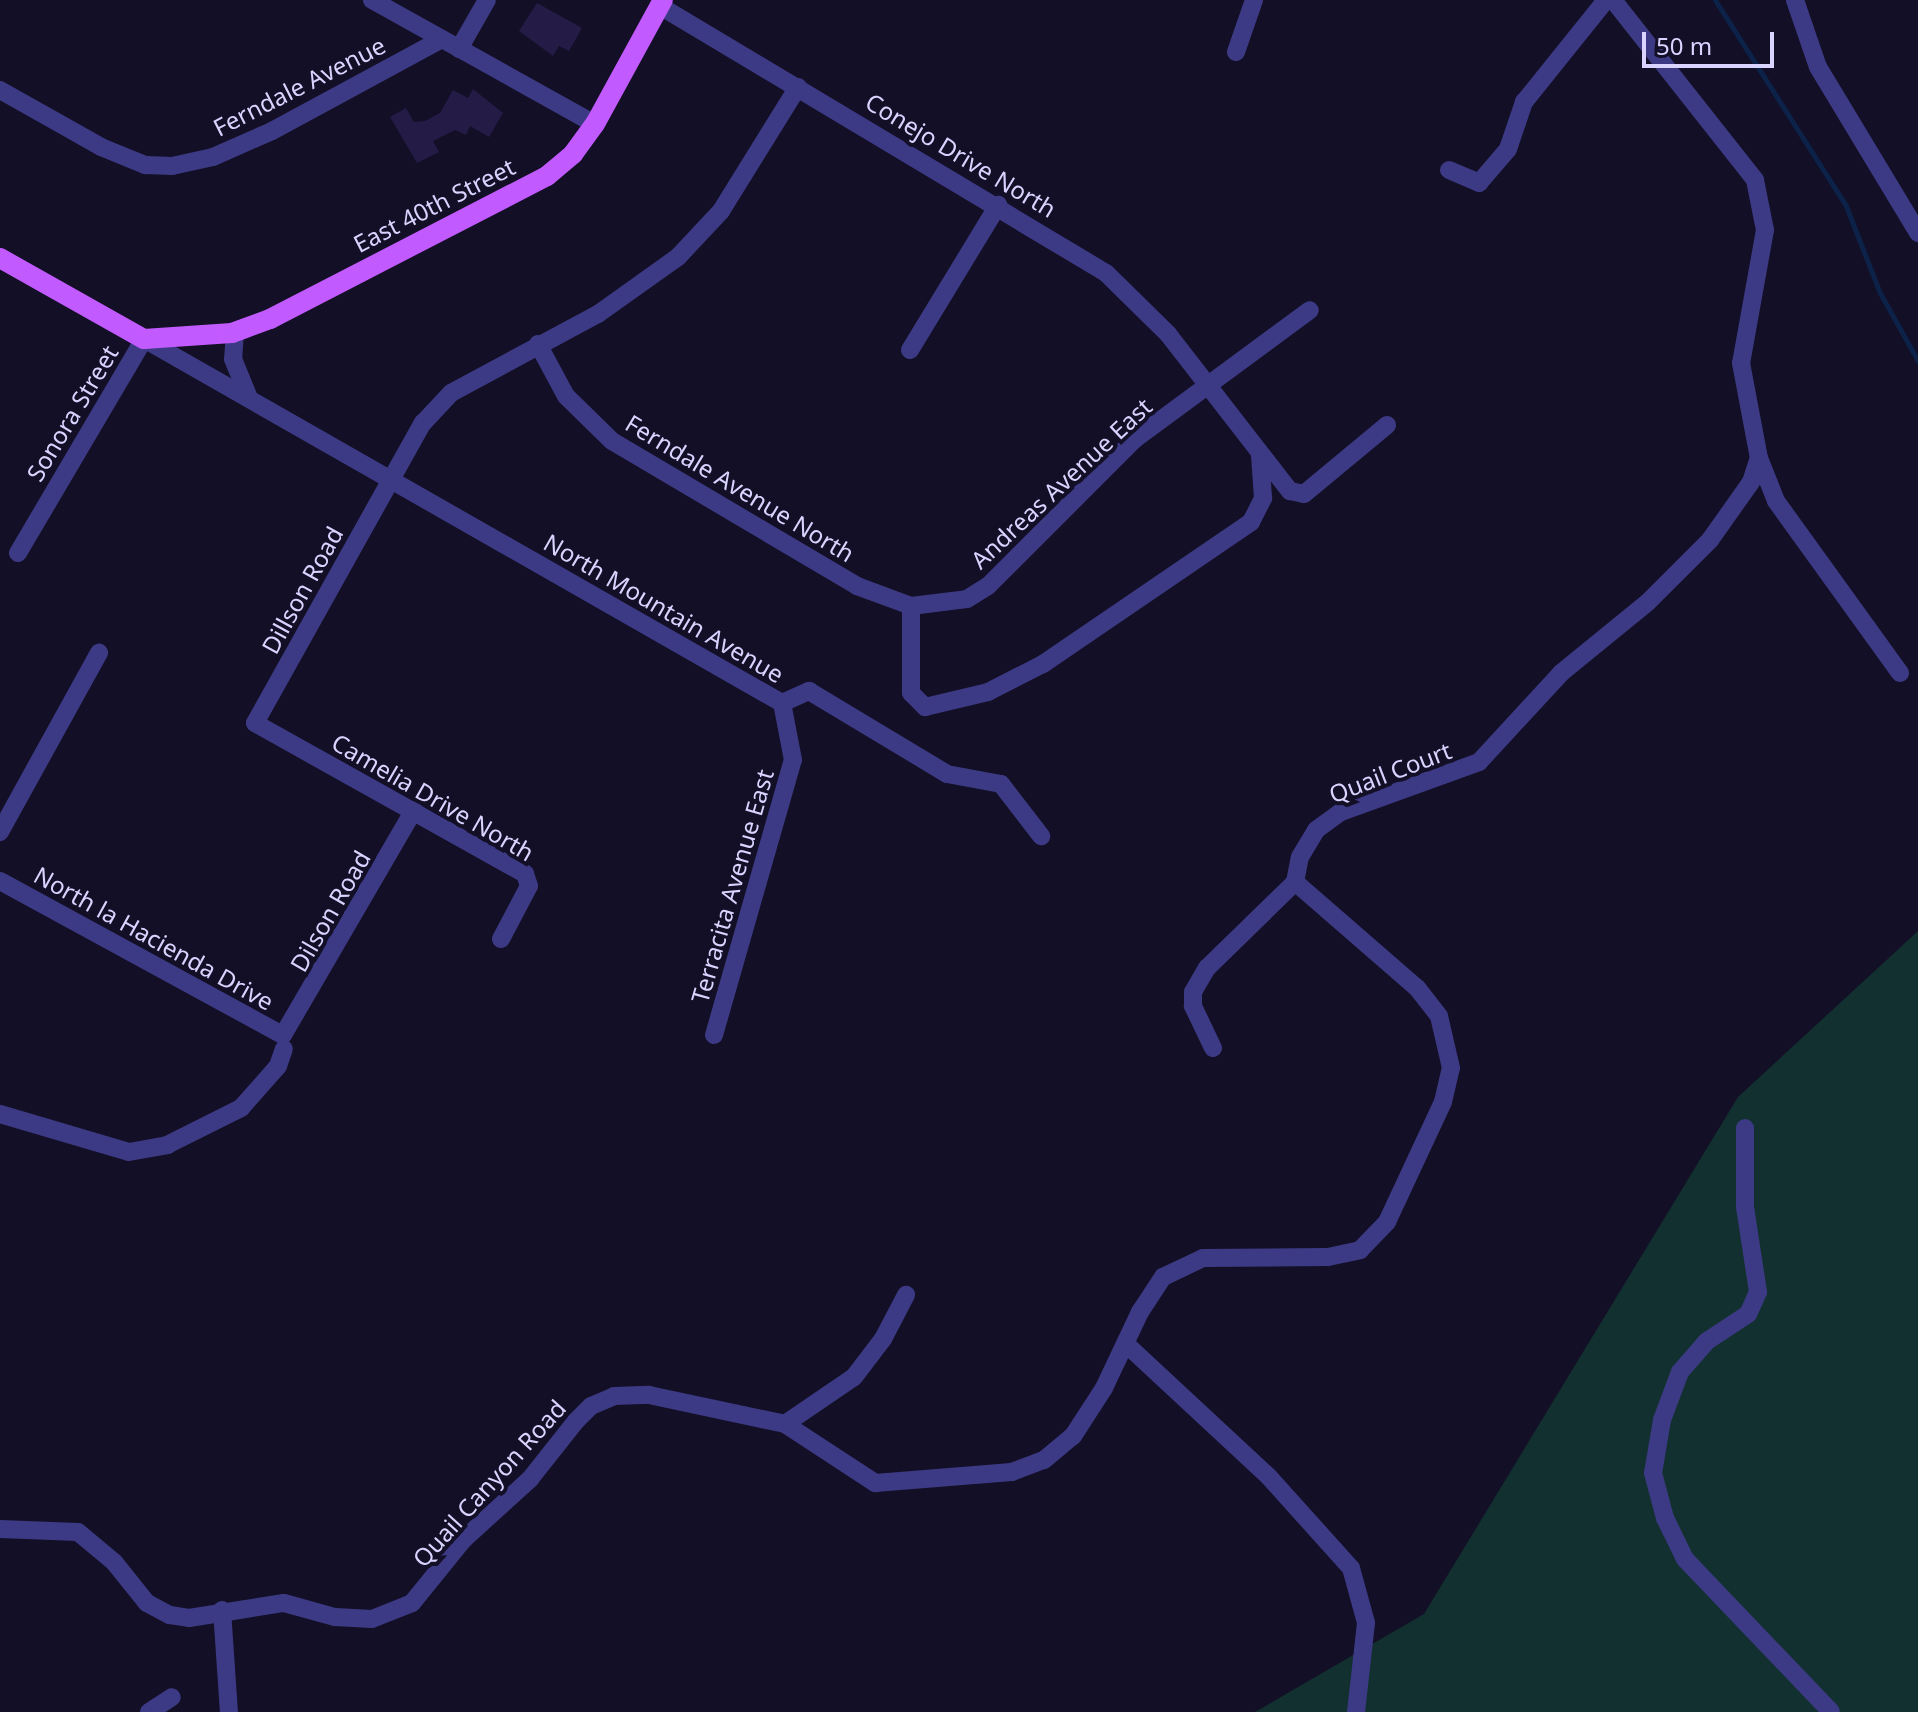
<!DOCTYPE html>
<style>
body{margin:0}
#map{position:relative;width:1918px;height:1712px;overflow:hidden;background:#130f26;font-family:"Noto Sans",sans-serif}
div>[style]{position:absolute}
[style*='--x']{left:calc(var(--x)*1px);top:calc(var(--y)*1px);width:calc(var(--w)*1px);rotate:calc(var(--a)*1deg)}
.green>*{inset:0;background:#12302f}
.stream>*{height:5px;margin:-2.5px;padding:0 2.5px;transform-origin:2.5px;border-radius:2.5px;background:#0c2248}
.building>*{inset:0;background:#241b47}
.minor>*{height:18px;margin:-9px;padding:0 9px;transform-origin:9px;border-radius:9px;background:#3d3a85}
.major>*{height:20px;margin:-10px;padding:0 10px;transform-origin:10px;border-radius:10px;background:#c25bff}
span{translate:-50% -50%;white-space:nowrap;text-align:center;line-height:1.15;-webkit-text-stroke:8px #130f26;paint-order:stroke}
.street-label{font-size:24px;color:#d9d4ff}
.scale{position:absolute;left:1642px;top:32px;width:132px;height:36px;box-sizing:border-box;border:4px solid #d9d4ff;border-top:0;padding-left:10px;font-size:24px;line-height:28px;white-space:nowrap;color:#d9d4ff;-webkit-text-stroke:6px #130f26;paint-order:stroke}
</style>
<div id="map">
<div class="green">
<i style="clip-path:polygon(1918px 931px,1918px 1712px,1255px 1712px,1424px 1614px,1738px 1097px)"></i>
</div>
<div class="stream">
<i style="--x:1715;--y:0;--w:244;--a:57.5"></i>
<i style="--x:1846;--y:206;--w:93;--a:68.7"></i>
<i style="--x:1880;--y:293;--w:78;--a:60.8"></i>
</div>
<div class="building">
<i style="clip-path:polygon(537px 3px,582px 28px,569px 51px,559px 46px,553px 56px,519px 31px)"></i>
<i style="clip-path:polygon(473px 89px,503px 113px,489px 137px,470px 126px,466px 135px,455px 130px,433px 141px,439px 152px,417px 163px,390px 117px,406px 108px,414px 122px,425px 121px,440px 113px,453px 90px,468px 98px)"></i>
</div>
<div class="minor">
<i style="--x:372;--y:0;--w:255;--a:29.1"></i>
<i style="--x:1613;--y:0;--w:229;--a:51.7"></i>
<i style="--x:1755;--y:180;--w:51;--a:78.7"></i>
<i style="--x:1765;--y:230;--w:135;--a:100.2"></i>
<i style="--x:1741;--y:363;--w:97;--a:79.3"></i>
<i style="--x:1759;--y:458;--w:46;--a:68.4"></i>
<i style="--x:1776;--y:501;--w:212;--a:54.2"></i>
<i style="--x:1795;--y:0;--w:71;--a:71.1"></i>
<i style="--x:1818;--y:67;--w:194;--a:58.9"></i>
<i style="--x:660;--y:6;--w:520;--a:30.91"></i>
<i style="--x:1106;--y:273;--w:87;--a:44.5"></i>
<i style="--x:1168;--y:334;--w:199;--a:52.2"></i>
<i style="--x:1290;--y:491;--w:14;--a:12"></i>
<i style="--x:1304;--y:494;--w:108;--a:-39.7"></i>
<i style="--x:459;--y:49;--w:56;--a:-60.3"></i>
<i style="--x:1236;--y:52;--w:55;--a:-70.9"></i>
<i style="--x:0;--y:90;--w:116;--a:29.4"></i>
<i style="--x:101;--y:147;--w:48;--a:22.2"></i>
<i style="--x:145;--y:165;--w:27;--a:2"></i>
<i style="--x:172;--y:166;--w:42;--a:-12.4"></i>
<i style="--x:213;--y:157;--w:64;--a:-23.8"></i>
<i style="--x:272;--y:131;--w:193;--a:-28.4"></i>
<i style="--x:1449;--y:170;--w:33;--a:23"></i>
<i style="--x:1479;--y:183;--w:45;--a:-49.5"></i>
<i style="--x:1508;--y:149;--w:50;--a:-71.2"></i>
<i style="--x:1524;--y:102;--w:131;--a:-51.2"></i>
<i style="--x:235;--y:332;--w:27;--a:94"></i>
<i style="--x:233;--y:359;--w:42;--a:67.7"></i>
<i style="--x:538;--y:344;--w:59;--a:61.7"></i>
<i style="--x:566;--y:396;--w:64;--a:44.4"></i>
<i style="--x:612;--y:441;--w:285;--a:30.6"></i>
<i style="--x:857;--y:586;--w:58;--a:20.3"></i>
<i style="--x:911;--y:606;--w:56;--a:-7.1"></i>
<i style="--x:967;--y:599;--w:25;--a:-32"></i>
<i style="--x:988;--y:586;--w:208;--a:-45"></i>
<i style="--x:1135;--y:439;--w:217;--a:-36.4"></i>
<i style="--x:910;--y:350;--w:170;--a:-58.7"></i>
<i style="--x:18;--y:553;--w:248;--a:-59.5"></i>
<i style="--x:144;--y:339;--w:735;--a:29.71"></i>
<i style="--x:782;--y:703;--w:30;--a:-24"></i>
<i style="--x:809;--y:691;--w:161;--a:31"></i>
<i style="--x:947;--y:774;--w:55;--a:10.5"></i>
<i style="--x:1001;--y:784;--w:66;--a:52.4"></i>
<i style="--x:911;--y:606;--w:87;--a:90"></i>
<i style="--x:911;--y:693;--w:20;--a:45"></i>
<i style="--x:925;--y:707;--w:65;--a:-13.4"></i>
<i style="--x:988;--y:692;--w:62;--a:-27"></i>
<i style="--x:1043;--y:664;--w:252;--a:-34.3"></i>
<i style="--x:1251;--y:522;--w:27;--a:-63"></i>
<i style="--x:1263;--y:498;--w:43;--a:-94"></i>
<i style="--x:0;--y:832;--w:205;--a:-61.1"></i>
<i style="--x:0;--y:881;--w:322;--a:28.6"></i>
<i style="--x:283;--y:1035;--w:260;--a:-59.8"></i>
<i style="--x:501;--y:939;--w:60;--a:-62.2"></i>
<i style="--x:529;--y:886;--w:13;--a:-108"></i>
<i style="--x:525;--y:874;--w:309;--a:-150.8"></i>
<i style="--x:255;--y:723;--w:344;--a:-60.8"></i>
<i style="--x:423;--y:423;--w:41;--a:-47"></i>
<i style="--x:451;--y:393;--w:167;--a:-28.3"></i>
<i style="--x:598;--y:314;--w:98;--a:-35.5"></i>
<i style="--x:678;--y:257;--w:63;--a:-46.9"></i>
<i style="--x:721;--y:211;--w:146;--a:-58.2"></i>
<i style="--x:714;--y:1035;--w:286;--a:-74"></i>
<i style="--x:793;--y:760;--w:58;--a:-100.9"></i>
<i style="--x:1213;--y:1048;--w:47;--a:-115.5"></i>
<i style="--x:1193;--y:1006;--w:14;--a:-90"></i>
<i style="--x:1193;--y:992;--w:28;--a:-60"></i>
<i style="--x:1207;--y:968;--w:123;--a:-44.3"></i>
<i style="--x:1295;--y:882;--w:25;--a:-79"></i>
<i style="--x:1300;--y:857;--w:31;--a:-59"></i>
<i style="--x:1316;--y:830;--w:31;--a:-36"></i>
<i style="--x:1341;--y:812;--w:147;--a:-19.9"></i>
<i style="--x:1479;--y:762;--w:121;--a:-47.3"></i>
<i style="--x:1561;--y:673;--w:112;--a:-39.2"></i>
<i style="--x:1648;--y:602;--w:88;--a:-45"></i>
<i style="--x:1710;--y:540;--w:71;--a:-54.7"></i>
<i style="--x:1751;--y:482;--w:25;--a:-72"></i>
<i style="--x:0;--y:1114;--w:134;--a:16.4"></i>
<i style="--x:129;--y:1152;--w:39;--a:-10"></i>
<i style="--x:167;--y:1145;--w:83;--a:-26.6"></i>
<i style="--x:241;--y:1108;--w:56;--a:-48.6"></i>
<i style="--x:278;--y:1066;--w:18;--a:-71"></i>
<i style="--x:1745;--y:1128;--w:79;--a:90"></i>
<i style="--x:1745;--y:1207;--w:86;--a:81.3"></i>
<i style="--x:1758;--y:1292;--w:24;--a:114"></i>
<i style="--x:1748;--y:1314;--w:49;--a:146.6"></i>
<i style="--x:1707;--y:1341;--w:41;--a:131.1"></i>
<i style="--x:1680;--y:1372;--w:51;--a:110.6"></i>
<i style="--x:1662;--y:1420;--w:54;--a:99.6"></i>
<i style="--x:1653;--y:1473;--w:47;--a:75.1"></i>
<i style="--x:1665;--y:1518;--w:46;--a:64"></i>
<i style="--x:1685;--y:1559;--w:211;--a:46.3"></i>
<i style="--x:1126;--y:1344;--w:195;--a:42.9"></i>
<i style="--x:1269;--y:1477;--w:122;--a:48"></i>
<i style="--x:1351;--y:1568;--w:57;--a:74.7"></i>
<i style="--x:1366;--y:1623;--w:90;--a:96.4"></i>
<i style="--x:785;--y:1424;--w:83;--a:-34.3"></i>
<i style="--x:854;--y:1377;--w:48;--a:-52.7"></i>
<i style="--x:883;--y:1339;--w:50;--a:-62.4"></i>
<i style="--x:0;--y:1529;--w:78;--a:2.2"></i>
<i style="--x:78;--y:1532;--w:47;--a:39.8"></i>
<i style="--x:114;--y:1562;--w:53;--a:51.2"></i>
<i style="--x:147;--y:1603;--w:26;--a:28"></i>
<i style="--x:170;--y:1615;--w:19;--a:9"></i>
<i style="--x:189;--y:1618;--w:96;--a:-9"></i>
<i style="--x:284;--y:1603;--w:53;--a:15.4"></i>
<i style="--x:335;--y:1617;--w:37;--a:3"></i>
<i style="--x:372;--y:1619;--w:43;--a:-21.8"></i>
<i style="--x:412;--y:1603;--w:81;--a:-51"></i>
<i style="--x:463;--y:1540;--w:91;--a:-42.3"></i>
<i style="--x:530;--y:1479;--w:74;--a:-51.6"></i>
<i style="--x:576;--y:1421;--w:21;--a:-45"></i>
<i style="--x:591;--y:1406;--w:25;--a:-23"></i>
<i style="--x:614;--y:1396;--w:35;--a:-2"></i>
<i style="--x:649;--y:1395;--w:139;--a:12"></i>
<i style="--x:785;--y:1424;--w:108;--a:33.2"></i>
<i style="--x:875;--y:1483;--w:137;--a:-4.6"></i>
<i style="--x:1012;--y:1472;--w:34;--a:-21"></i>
<i style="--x:1044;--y:1460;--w:38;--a:-40"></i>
<i style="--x:1073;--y:1436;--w:57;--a:-57.1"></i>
<i style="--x:1104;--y:1388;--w:84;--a:-64.7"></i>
<i style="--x:1140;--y:1312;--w:42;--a:-56.7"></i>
<i style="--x:1163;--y:1277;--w:44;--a:-25.4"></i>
<i style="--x:1203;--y:1258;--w:125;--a:-0.5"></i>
<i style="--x:1328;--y:1257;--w:33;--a:-12"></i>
<i style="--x:1360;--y:1250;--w:39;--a:-46"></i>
<i style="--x:1387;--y:1222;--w:132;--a:-65"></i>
<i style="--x:1443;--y:1102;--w:35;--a:-77"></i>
<i style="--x:1451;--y:1068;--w:53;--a:-103"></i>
<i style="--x:1439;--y:1016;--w:36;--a:-128"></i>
<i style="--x:1417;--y:988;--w:162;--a:-139"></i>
<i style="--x:222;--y:1610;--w:102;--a:86.1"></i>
<i style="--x:149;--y:1712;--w:27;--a:-33"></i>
</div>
<div class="major">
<i style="--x:0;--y:258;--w:165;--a:29.4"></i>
<i style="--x:144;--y:339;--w:88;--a:-3.9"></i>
<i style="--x:232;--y:333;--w:40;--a:-20.2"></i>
<i style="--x:270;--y:319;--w:312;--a:-27.3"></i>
<i style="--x:547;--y:176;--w:34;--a:-40"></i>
<i style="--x:573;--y:154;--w:37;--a:-54"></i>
<i style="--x:595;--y:124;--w:141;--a:-61.3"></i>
</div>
<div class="street-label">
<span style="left:299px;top:86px;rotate:-27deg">Ferndale Avenue</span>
<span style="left:961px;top:155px;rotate:31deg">Conejo Drive North</span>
<span style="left:434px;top:205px;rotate:-27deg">East 40th Street</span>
<span style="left:72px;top:413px;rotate:-59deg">Sonora Street</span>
<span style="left:1061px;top:483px;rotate:-43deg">Andreas Avenue East</span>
<span style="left:740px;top:488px;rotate:31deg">Ferndale Avenue North</span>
<span style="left:302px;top:590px;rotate:-61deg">Dillson Road</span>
<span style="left:664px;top:608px;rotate:30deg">North Mountain Avenue</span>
<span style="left:1390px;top:772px;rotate:-21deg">Quail Court</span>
<span style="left:433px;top:797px;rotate:30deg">Camelia Drive North</span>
<span style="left:732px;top:886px;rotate:-74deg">Terracita Avenue East</span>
<span style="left:330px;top:911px;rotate:-60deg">Dilson Road</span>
<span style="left:154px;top:938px;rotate:29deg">North la Hacienda Drive</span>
<span style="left:489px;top:1483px;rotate:-48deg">Quail Canyon Road</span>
</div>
<div class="scale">50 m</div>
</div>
